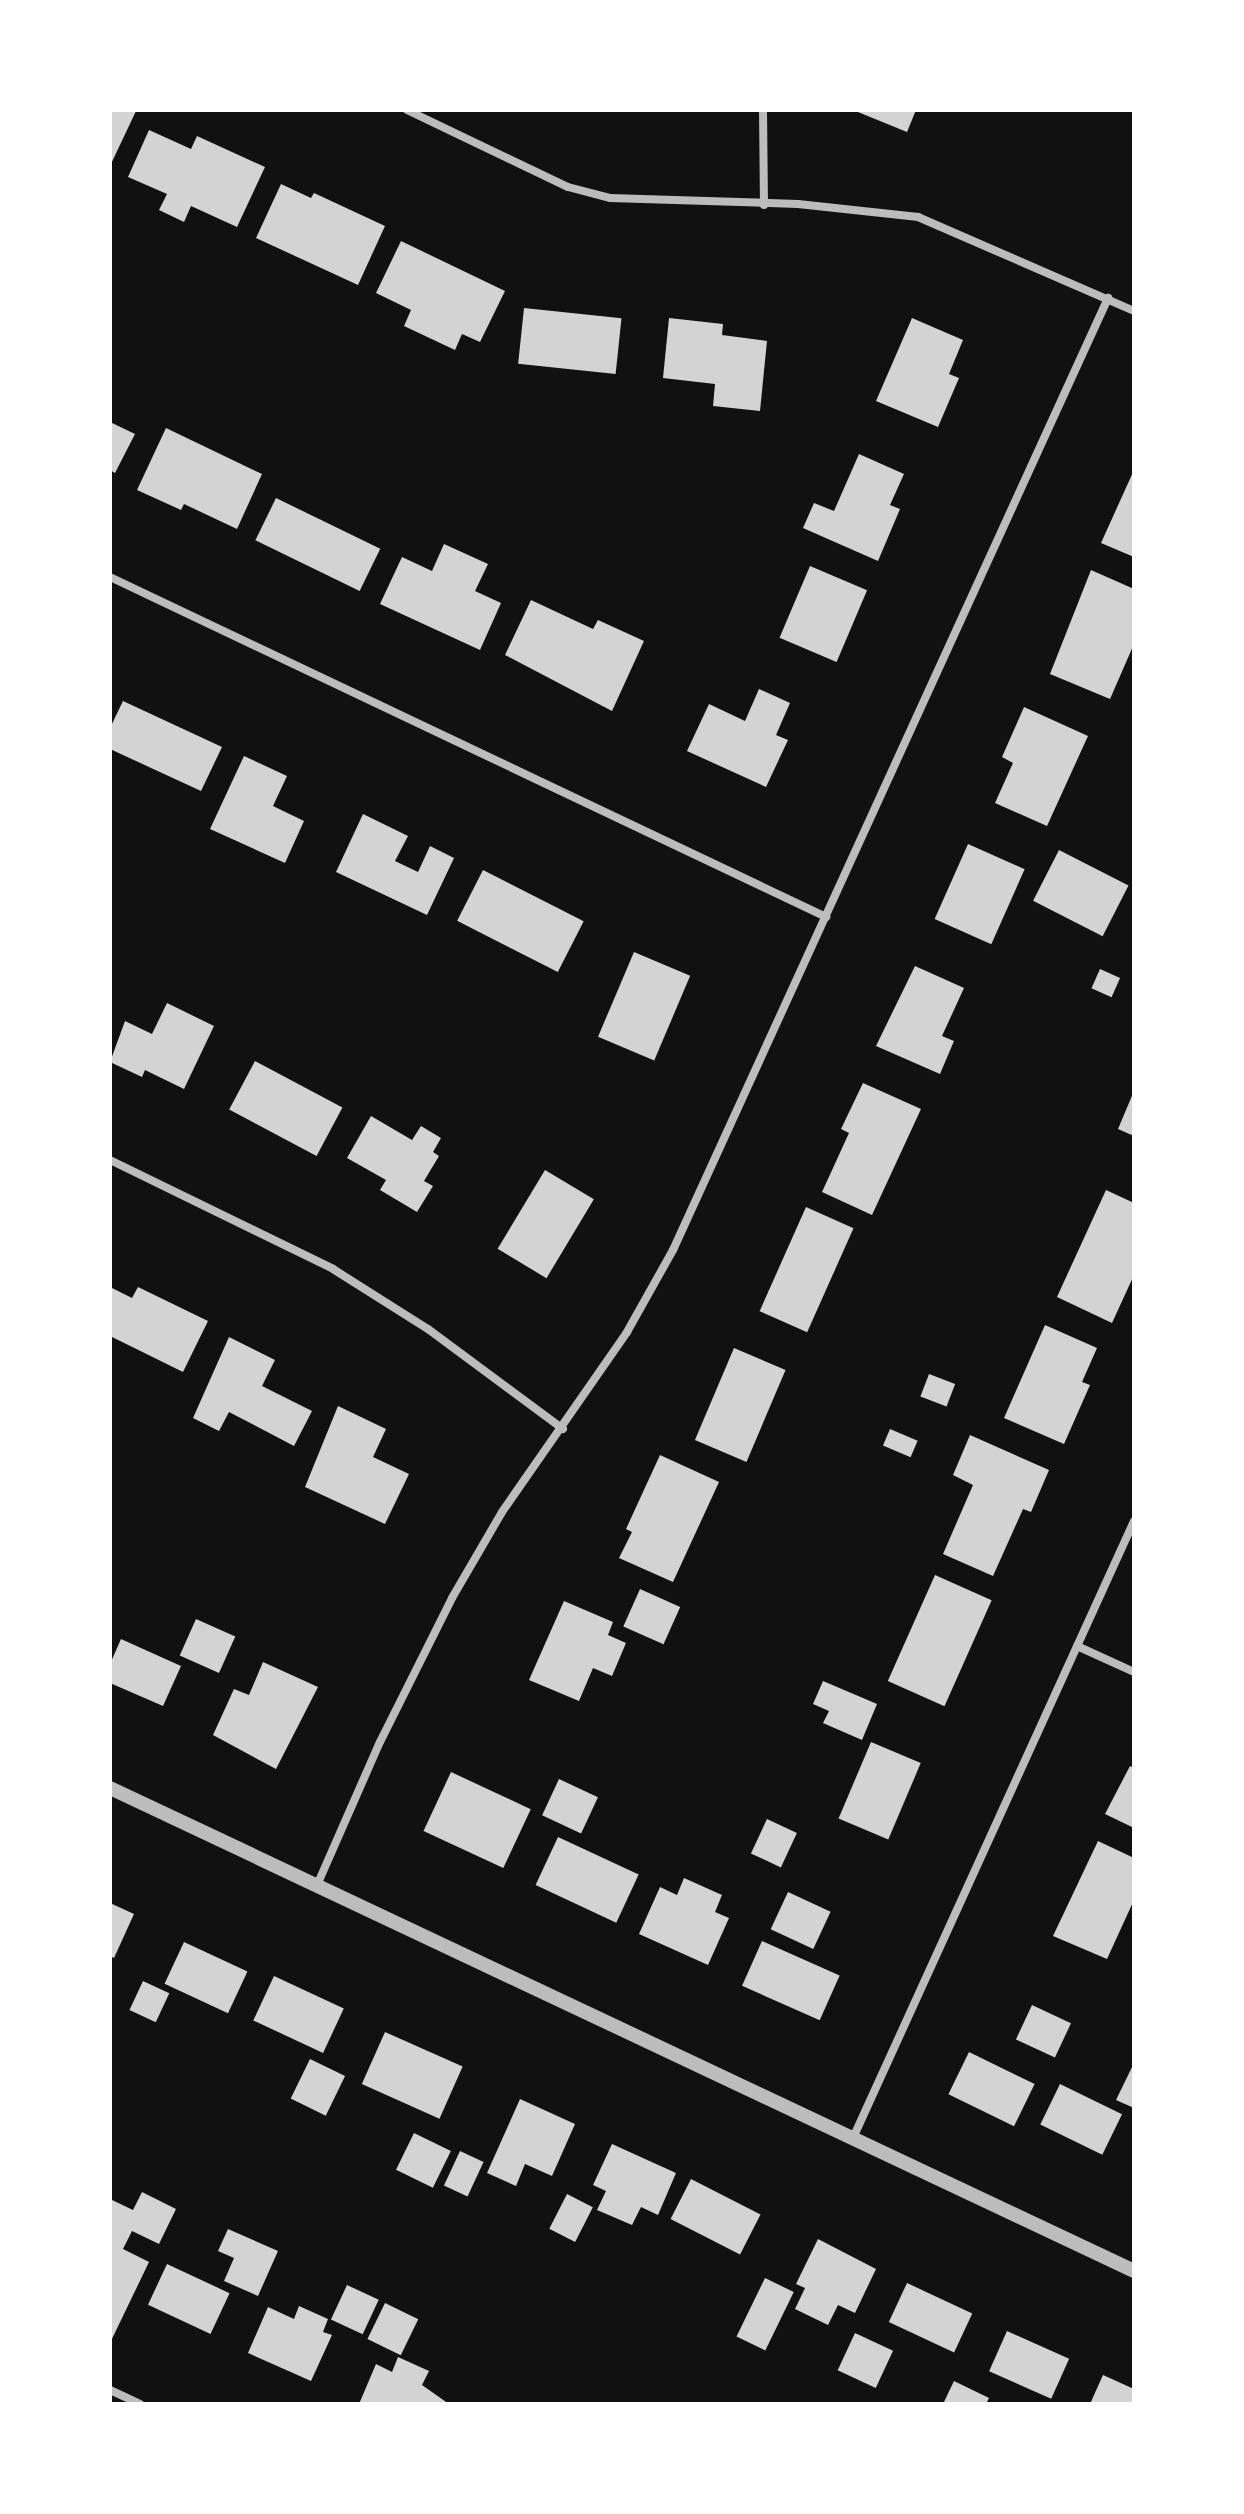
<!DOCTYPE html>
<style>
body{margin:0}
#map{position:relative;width:1244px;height:2514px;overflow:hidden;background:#111;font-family:"Varela Round",sans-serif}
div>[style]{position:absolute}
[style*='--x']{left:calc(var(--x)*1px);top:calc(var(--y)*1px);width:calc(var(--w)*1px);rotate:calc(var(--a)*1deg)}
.building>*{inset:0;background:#d3d3d3;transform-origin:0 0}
.minor>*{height:8px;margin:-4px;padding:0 4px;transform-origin:4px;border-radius:4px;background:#bcbcbc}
.tertiary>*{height:14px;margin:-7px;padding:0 7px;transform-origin:7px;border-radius:7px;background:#bcbcbc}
span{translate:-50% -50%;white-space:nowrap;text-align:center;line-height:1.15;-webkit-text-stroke:7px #fff;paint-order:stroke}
.frame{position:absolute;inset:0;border:112px solid #fff;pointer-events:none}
</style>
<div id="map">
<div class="building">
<i style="clip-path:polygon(110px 110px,136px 111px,110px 166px)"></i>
<i style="clip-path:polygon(853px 110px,916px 110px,907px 132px)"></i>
<i style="clip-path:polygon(149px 130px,191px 149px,197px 136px,265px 167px,237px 227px,191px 206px,184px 222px,159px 210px,167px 194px,128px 177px)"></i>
<i style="clip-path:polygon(281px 184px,311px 198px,314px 193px,385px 226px,358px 285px,256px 238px)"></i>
<i style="clip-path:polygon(401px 241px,505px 291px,480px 342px,462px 334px,455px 350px,404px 326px,411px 310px,376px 293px)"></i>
<i style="left:524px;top:308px;width:98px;height:56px;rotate:6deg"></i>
<i style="clip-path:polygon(669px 318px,723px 324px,722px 335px,767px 341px,760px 411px,713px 406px,715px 384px,663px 378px)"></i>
<i style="clip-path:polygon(912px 318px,963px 340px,949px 374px,959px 378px,938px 427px,876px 401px)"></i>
<i style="clip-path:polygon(110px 422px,135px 434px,115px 473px,110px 470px)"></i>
<i style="clip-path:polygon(166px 428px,262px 474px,237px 529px,184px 504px,181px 510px,137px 490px)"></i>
<i style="clip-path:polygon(859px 454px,904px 474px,890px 505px,900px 509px,878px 561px,803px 528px,814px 503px,834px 511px)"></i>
<i style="clip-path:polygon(1134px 470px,1134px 557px,1101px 543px)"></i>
<i style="left:276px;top:498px;width:116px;height:47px;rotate:26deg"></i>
<i style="clip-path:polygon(444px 544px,488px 564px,475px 591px,501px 603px,480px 650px,380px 604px,402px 557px,432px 571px)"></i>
<i style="left:810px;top:566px;width:62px;height:78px;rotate:23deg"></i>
<i style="clip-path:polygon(1091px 570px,1134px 589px,1134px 644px,1110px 699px,1050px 674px)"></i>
<i style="clip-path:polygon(531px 600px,593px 629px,598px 620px,644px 641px,612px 711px,505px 655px)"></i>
<i style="clip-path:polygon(759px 689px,790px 703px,776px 735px,788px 740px,766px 787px,687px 751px,709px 704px,745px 721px)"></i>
<i style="clip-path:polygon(123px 701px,222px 747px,201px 791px,110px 749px,110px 728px)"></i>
<i style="clip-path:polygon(1024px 707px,1088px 736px,1047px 826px,995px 803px,1013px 763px,1002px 757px)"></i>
<i style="clip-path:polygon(244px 756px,287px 776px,273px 806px,304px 821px,285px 863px,210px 829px)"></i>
<i style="clip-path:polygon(363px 814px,408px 836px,395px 861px,418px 872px,430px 846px,454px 858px,427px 915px,336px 872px)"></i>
<i style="left:968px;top:844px;width:62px;height:82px;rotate:24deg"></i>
<i style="left:1059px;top:850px;width:78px;height:57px;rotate:27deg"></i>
<i style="left:483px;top:870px;width:113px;height:57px;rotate:27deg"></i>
<i style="left:634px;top:952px;width:61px;height:92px;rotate:23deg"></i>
<i style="clip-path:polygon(915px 966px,964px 988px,942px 1036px,954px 1041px,940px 1074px,876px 1046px)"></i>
<i style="left:1100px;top:969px;width:22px;height:21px;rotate:24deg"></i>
<i style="clip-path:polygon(167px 1003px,214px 1026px,184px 1089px,145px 1070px,142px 1077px,110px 1062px,125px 1021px,152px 1034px)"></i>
<i style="left:255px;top:1061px;width:99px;height:55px;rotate:28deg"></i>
<i style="clip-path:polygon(863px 1083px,921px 1109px,872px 1215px,822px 1192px,849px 1133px,841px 1129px)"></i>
<i style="clip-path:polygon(1134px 1091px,1134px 1136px,1118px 1129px)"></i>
<i style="clip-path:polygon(371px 1116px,412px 1140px,421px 1126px,441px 1138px,433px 1152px,439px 1156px,424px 1181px,433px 1186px,417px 1212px,380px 1190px,386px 1180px,347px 1158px)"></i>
<i style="left:545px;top:1170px;width:57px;height:92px;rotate:31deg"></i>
<i style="clip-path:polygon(1106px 1190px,1134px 1203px,1134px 1275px,1112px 1323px,1057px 1297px)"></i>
<i style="left:806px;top:1207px;width:52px;height:114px;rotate:24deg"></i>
<i style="clip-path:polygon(110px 1287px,132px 1298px,138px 1287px,208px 1321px,183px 1372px,110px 1336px)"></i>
<i style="clip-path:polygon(1045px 1325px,1097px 1348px,1082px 1382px,1090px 1385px,1064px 1444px,1004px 1418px)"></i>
<i style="clip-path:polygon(229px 1337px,275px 1360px,262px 1386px,312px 1411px,294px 1446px,229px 1412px,219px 1431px,193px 1418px)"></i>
<i style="left:734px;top:1348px;width:56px;height:100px;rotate:23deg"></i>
<i style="left:929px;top:1374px;width:28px;height:24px;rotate:21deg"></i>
<i style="clip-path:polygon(338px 1406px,386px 1429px,373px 1457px,409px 1474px,385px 1524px,305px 1487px)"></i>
<i style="left:890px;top:1429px;width:30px;height:18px;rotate:23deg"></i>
<i style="clip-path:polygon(970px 1435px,1049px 1470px,1031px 1512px,1023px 1509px,993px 1576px,943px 1554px,973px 1485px,953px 1475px)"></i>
<i style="clip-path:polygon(660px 1455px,719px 1482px,673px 1582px,619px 1558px,632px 1532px,626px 1529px)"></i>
<i style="left:935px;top:1575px;width:62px;height:116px;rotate:24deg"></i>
<i style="left:640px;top:1589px;width:44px;height:41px;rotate:24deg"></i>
<i style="clip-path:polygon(564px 1601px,613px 1622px,608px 1635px,626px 1643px,612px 1676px,593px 1668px,579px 1701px,529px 1680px)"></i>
<i style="left:196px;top:1619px;width:43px;height:40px;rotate:24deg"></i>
<i style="clip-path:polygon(121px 1639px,181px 1666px,163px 1706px,110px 1683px,110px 1664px)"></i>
<i style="clip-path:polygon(263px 1662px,318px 1687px,276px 1769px,213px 1735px,234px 1689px,249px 1695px)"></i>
<i style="clip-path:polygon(823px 1681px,877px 1704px,862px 1740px,823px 1723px,829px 1711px,813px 1704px)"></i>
<i style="left:871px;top:1742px;width:54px;height:83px;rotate:23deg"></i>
<i style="clip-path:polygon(1130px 1766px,1134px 1768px,1134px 1828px,1105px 1814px)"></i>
<i style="left:451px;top:1772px;width:88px;height:65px;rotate:25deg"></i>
<i style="left:559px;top:1779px;width:43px;height:40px;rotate:25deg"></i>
<i style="left:767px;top:1819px;width:33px;height:38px;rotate:25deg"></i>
<i style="left:558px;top:1837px;width:89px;height:53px;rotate:25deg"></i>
<i style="clip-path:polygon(1098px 1841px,1134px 1858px,1134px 1900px,1107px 1959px,1053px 1936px)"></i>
<i style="clip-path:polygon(684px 1878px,722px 1895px,715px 1912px,729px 1918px,708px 1965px,639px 1934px,660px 1887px,677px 1895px)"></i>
<i style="left:788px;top:1892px;width:47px;height:41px;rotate:25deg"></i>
<i style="clip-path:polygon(110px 1903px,134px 1914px,114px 1958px,110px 1956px)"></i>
<i style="left:762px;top:1941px;width:85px;height:49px;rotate:24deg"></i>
<i style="left:184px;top:1942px;width:70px;height:46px;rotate:25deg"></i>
<i style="left:274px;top:1976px;width:77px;height:49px;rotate:25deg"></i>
<i style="left:143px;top:1981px;width:29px;height:32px;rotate:25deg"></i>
<i style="left:1032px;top:2005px;width:43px;height:38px;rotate:25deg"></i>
<i style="left:385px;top:2032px;width:85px;height:57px;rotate:24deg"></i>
<i style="left:969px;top:2052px;width:73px;height:47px;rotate:26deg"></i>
<i style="left:310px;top:2059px;width:39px;height:44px;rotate:26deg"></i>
<i style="clip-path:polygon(1134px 2063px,1134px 2108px,1116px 2100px)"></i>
<i style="left:1060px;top:2084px;width:69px;height:45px;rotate:26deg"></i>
<i style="clip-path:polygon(520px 2099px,575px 2124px,552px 2176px,525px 2164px,516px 2186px,487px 2173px)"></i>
<i style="left:414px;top:2133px;width:41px;height:41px;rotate:26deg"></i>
<i style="clip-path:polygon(612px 2144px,676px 2173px,658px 2215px,641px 2207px,632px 2225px,597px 2210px,606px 2191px,593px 2185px)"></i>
<i style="left:460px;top:2151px;width:26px;height:38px;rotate:25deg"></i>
<i style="left:691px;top:2179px;width:78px;height:45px;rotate:27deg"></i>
<i style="clip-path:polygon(142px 2192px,176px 2209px,159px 2244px,132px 2231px,123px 2249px,149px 2262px,110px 2343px,110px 2199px,133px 2210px)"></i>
<i style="left:567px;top:2194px;width:29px;height:39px;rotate:27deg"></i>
<i style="clip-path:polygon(228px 2229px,278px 2251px,258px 2296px,224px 2281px,234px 2258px,218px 2251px)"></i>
<i style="clip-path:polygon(818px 2239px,876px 2269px,855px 2313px,838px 2305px,828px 2325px,795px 2309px,805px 2288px,796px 2284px)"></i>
<i style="left:167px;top:2264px;width:69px;height:45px;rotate:25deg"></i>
<i style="left:765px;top:2278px;width:32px;height:65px;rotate:26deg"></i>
<i style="left:907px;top:2283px;width:72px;height:43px;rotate:25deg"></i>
<i style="left:347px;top:2285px;width:35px;height:38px;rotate:25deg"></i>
<i style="left:385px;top:2303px;width:37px;height:40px;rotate:26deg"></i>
<i style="clip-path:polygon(299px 2306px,328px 2319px,323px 2332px,332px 2335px,311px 2381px,248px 2353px,268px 2307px,294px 2319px)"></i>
<i style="left:1007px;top:2331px;width:68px;height:44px;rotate:24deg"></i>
<i style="left:855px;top:2333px;width:42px;height:41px;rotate:25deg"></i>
<i style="clip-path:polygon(398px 2357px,429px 2371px,422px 2385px,449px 2404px,359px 2404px,376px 2364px,392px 2372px)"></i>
<i style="clip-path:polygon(1103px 2375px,1134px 2389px,1134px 2404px,1090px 2404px)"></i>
<i style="clip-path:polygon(954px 2381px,989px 2398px,986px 2404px,943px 2404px)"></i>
</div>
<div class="minor">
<i style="--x:407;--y:110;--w:178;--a:25.6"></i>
<i style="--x:568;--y:187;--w:43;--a:14.7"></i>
<i style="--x:610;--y:198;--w:188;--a:1.8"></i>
<i style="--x:798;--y:204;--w:121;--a:6.2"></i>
<i style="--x:918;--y:217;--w:236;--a:23.5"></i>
<i style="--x:763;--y:110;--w:95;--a:89.4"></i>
<i style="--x:110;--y:577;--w:793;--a:25.4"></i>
<i style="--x:110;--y:1160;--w:248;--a:26"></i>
<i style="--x:333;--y:1269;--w:112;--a:32.3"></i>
<i style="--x:428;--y:1329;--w:168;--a:36.5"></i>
<i style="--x:1077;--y:1646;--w:63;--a:24.5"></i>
<i style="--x:318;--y:1883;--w:154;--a:-66.3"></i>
<i style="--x:380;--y:1742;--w:161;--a:-63.4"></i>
<i style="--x:452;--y:1598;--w:99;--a:-59.8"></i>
<i style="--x:502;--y:1512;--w:219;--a:-55.2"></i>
<i style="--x:627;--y:1332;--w:94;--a:-60.7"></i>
<i style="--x:673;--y:1250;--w:1047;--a:-65.44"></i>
<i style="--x:853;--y:2138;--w:678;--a:-65.51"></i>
<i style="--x:110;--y:2390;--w:33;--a:25"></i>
</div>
<div class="tertiary">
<i style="--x:110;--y:1788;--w:1132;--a:25.25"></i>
</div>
<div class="frame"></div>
</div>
